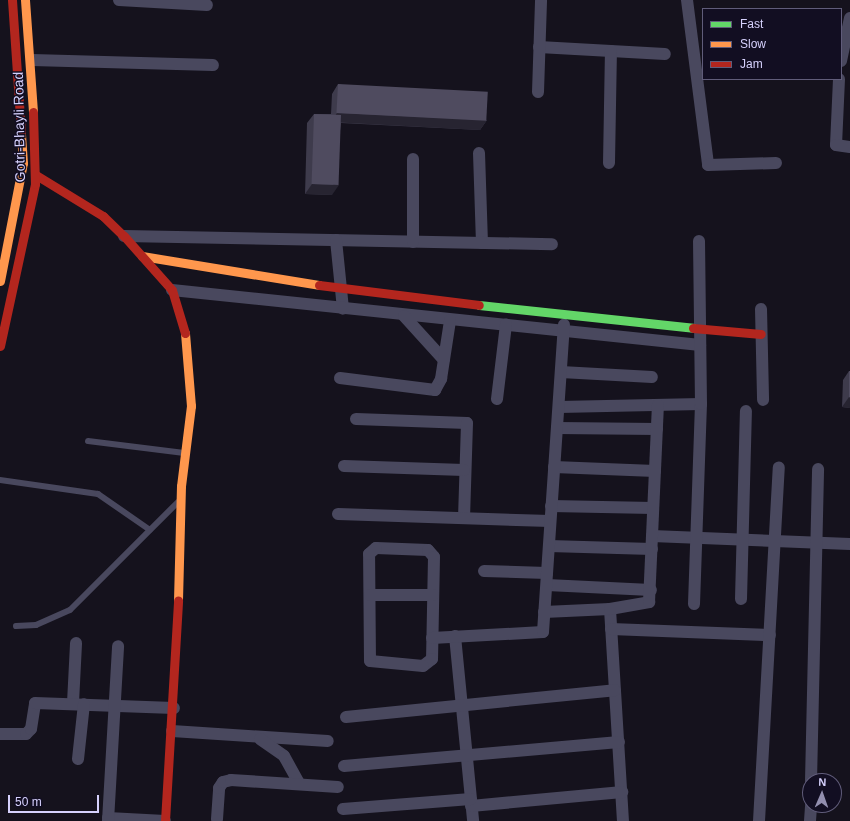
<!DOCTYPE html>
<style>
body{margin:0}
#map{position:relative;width:850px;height:821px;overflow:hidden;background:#15121d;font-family:Helvetica,sans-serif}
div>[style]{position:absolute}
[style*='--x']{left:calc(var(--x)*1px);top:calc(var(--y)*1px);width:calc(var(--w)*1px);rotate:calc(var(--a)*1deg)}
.lane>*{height:6px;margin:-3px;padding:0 3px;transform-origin:3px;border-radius:3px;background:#49485e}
.street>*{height:12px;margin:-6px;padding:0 6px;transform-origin:6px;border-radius:6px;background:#49485e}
.fast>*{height:9px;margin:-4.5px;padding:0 4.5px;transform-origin:4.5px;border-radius:4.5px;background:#63d668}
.slow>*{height:9px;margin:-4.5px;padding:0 4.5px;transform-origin:4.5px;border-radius:4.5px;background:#ff974d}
.jam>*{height:9px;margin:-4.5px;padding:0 4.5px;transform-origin:4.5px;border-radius:4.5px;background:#b3261e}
.wall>*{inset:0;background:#3e3b4c}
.shaded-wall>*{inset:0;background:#272431}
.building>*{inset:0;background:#4f4b5f;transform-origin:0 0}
span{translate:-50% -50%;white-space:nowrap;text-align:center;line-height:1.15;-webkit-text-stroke:3px #120e22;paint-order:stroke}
.street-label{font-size:14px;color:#d6d1fd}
.legend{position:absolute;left:702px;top:8px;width:140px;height:72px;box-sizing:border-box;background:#120e22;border:1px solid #605c7a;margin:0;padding:5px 7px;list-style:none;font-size:12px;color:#d6d1fd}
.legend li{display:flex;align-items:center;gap:8px;height:20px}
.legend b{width:20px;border:1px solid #605c7a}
.north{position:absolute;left:802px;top:773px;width:40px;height:40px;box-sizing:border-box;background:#120e22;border:1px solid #605c7a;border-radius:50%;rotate:2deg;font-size:11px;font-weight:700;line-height:16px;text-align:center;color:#d6d1fd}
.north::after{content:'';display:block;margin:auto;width:14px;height:18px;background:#928eaf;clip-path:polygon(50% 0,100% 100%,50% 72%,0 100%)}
.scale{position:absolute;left:8px;top:795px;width:91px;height:18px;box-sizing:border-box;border:2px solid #d6d1fd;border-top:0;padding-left:5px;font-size:12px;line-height:14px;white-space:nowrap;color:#d6d1fd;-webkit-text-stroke:3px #120e22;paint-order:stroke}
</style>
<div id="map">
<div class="lane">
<i style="--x:88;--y:441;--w:97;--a:7.1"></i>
<i style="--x:0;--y:480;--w:99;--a:8.1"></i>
<i style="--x:98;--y:494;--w:63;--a:34.7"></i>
<i style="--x:16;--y:626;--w:20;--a:-3"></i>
<i style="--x:36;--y:625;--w:37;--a:-24"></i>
<i style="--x:70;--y:610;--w:153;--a:-45"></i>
</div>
<div class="street">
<i style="--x:119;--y:0;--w:88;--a:3.3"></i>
<i style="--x:687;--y:0;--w:166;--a:82.7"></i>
<i style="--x:708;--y:165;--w:68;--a:-1.7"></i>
<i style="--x:539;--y:47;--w:126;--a:3.2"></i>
<i style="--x:32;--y:60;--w:181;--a:1.6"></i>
<i style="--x:841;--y:61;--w:44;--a:-78.2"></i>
<i style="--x:839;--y:79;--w:66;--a:92.6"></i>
<i style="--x:836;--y:145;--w:14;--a:8"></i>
<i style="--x:538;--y:92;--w:92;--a:-88.1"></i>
<i style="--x:479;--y:153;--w:90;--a:88.1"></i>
<i style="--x:609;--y:163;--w:112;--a:-89"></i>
<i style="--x:124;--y:236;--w:428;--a:1.1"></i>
<i style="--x:336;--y:240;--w:69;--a:84.2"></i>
<i style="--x:413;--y:242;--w:83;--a:-90"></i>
<i style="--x:172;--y:290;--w:531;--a:5.95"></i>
<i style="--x:761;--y:309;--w:91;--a:88.7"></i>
<i style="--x:404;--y:316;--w:59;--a:47.7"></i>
<i style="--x:561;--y:372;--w:91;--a:3.1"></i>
<i style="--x:340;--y:378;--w:96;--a:7.2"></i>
<i style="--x:435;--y:390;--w:13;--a:-61"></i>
<i style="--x:441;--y:379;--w:59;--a:-81.2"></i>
<i style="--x:497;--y:399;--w:75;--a:-83.1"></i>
<i style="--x:559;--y:407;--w:142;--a:-1.2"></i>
<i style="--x:356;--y:419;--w:111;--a:2.1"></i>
<i style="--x:467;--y:423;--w:95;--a:91.8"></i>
<i style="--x:557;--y:428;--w:100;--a:0.6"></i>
<i style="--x:344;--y:466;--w:120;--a:1.9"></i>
<i style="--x:554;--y:467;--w:101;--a:2.3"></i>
<i style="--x:551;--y:506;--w:102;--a:1.1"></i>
<i style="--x:338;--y:514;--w:212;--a:1.9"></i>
<i style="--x:652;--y:536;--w:198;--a:2.3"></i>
<i style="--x:549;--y:546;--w:103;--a:1.7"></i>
<i style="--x:376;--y:548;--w:52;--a:2.2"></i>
<i style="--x:428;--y:550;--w:9;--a:49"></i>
<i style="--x:434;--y:557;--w:102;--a:91.1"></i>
<i style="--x:432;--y:659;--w:11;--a:142"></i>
<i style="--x:423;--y:666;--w:53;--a:-174.6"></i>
<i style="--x:370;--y:661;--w:107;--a:-90.5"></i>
<i style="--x:369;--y:554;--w:9;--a:-41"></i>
<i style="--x:484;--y:571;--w:63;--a:1.8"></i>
<i style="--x:547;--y:585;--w:104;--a:2.8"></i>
<i style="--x:370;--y:595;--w:63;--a:0"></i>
<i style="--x:741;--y:599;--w:188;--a:-88.5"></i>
<i style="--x:694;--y:604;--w:200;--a:-88"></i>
<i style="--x:701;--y:404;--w:163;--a:-90.7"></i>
<i style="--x:610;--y:609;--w:212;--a:86.5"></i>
<i style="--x:544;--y:612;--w:66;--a:-2.6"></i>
<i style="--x:610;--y:609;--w:40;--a:-10"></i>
<i style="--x:649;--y:602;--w:197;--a:-87.4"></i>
<i style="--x:611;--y:629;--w:159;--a:2.2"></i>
<i style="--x:455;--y:636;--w:186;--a:84.4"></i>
<i style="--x:432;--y:638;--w:111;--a:-3.1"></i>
<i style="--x:543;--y:632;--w:308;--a:-86.1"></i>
<i style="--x:73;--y:703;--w:60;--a:-87.1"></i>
<i style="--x:346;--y:717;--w:270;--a:-5.7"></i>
<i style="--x:172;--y:731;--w:156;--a:3.7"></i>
<i style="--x:0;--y:734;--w:26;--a:0"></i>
<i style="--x:26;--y:734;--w:7;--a:-45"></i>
<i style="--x:31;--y:729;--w:26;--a:-81"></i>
<i style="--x:35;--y:703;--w:139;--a:2.1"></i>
<i style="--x:260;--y:739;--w:29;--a:35"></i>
<i style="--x:284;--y:756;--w:31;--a:61"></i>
<i style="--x:78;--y:759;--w:55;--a:-83.8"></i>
<i style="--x:344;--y:766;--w:276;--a:-5"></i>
<i style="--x:811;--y:781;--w:312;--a:-88.7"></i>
<i style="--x:471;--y:806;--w:152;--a:-5.3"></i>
<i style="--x:343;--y:809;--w:128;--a:-4.5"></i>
<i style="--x:108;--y:818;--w:57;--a:3"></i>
<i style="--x:217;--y:819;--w:31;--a:-86"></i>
<i style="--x:219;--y:788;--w:7;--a:-56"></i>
<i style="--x:223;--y:782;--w:8;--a:-14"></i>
<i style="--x:231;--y:780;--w:107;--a:3.7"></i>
<i style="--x:108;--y:821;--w:175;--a:-86.7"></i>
<i style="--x:759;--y:821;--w:354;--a:-86.8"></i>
<i style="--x:810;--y:821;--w:16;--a:-86"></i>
</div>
<div class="fast">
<i style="--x:479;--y:305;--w:215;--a:6.1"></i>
</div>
<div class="slow">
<i style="--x:25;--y:0;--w:112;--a:85.9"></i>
<i style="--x:142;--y:256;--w:179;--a:9.3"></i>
<i style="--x:0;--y:281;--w:120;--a:-79"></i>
<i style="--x:23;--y:163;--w:31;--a:-94"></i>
<i style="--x:178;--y:600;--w:114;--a:-88.5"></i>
<i style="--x:181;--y:486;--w:81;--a:-82.9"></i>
<i style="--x:191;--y:406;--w:73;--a:-94.7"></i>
</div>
<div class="jam">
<i style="--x:12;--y:0;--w:132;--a:86.1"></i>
<i style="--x:36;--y:175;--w:79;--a:31.5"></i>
<i style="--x:103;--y:216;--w:29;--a:44"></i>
<i style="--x:124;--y:236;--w:72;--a:48.4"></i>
<i style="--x:172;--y:290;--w:45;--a:73.2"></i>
<i style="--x:319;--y:285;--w:161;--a:7.1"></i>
<i style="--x:693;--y:328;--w:68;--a:5"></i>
<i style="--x:0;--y:346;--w:166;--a:-77.8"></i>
<i style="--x:35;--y:184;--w:72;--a:-91.6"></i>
<i style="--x:165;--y:821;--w:221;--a:-86.6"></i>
</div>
<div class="wall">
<i style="clip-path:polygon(338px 84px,487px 120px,480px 130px,341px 123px,332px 195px,305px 194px,307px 123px,314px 114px,331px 114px,332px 94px)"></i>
<i style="clip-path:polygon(849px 371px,850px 371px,850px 408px,842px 407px,843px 380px)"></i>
</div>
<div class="shaded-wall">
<i style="clip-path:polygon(337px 113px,487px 120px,480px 130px,331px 122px)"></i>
<i style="clip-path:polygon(312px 184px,339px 185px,332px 195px,305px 194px)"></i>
<i style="clip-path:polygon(849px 397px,850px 398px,850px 408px,842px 407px)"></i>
</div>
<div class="building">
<i style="left:338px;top:84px;width:150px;height:29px;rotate:3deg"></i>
<i style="left:314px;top:114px;width:27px;height:70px;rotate:2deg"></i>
<i style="left:849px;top:371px;width:1px;height:26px"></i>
</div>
<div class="street-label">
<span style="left:19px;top:127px;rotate:-91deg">Gotri-Bhayli Road</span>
</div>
<ul class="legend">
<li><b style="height:5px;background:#63d668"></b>Fast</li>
<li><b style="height:5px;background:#ff974d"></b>Slow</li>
<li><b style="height:5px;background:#b3261e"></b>Jam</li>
</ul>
<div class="north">N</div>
<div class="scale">50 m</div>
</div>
